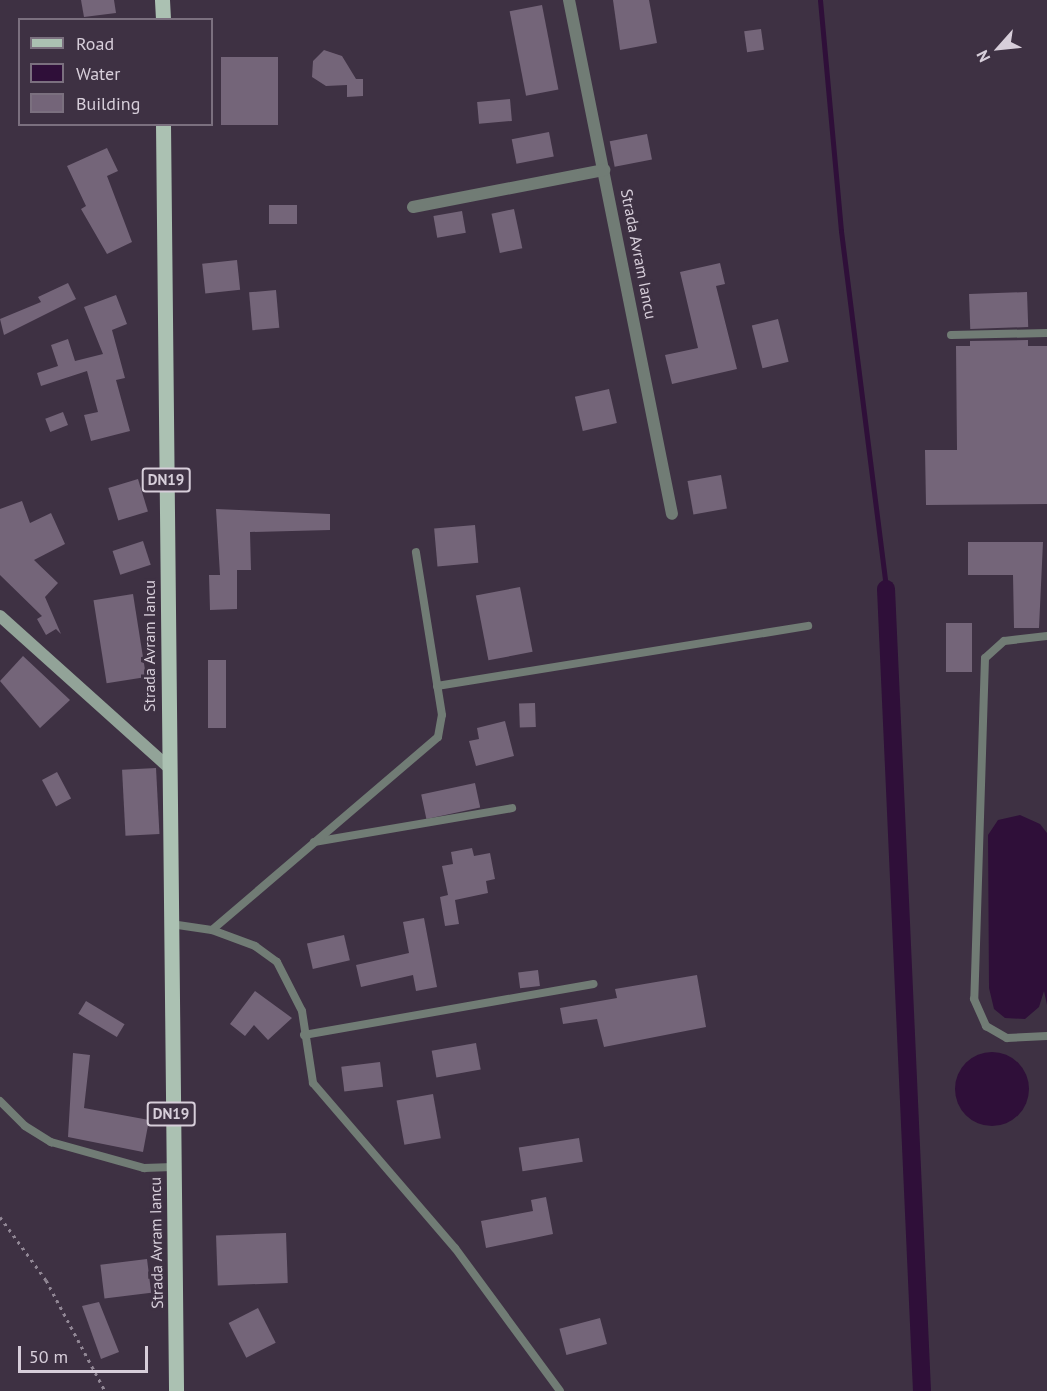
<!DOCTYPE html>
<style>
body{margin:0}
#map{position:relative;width:1047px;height:1391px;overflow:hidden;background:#3e3143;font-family:"PT Sans",sans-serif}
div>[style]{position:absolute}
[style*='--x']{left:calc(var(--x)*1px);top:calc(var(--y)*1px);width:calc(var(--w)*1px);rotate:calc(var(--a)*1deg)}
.water>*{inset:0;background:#2f0f39}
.round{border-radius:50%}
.stream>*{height:5px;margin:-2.5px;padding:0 2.5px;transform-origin:2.5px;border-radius:2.5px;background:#2f0f39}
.canal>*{height:18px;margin:-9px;padding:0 9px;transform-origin:9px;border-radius:9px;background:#2f0f39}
.building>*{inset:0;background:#746579;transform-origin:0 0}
.path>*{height:3px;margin-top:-1.5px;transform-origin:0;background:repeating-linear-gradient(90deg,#918795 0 3px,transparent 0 7.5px)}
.lane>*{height:8px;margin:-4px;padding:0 4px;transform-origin:4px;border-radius:4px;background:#717c75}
.street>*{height:12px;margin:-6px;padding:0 6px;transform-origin:6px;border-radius:6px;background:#717c75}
.secondary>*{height:12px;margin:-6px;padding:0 6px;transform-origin:6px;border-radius:6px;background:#92a398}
.primary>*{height:15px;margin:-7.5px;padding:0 7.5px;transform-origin:7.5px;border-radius:7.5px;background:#abc1b2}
span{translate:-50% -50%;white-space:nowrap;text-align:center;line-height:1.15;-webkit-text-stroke:6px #3e3143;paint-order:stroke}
.shield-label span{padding:2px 4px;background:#3e3143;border:2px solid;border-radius:4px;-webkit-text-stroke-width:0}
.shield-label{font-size:15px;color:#d7ceda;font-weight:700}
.street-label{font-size:16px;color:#d7ceda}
.legend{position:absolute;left:18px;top:18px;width:195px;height:108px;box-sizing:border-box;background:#3e3143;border:2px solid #7b707f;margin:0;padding:8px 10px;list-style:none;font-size:18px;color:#d7ceda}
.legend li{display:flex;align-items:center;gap:12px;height:30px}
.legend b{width:30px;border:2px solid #7b707f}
.north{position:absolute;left:969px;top:18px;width:60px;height:60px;-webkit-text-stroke:4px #3e3143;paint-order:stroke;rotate:243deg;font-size:16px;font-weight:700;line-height:24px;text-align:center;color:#d7ceda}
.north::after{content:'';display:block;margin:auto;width:21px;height:27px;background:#d7ceda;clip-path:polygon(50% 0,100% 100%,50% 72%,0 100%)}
.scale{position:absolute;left:18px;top:1346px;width:130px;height:27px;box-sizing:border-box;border:3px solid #d7ceda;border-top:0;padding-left:8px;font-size:18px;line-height:21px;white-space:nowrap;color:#d7ceda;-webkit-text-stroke:4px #3e3143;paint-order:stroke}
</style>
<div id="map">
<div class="water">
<i style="clip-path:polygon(1020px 815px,1040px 824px,1047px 833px,1047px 1005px,1044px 991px,1039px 1007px,1025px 1019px,1005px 1018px,994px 1009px,989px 988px,988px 835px,998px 820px)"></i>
<i class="round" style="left:955px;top:1052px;width:74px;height:74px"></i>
</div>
<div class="stream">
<i style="--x:820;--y:0;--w:232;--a:84.8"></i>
<i style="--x:841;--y:231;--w:361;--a:82.8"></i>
</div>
<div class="canal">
<i style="--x:886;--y:589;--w:803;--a:87.43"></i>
</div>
<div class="building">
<i style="clip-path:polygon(81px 0,114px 0,116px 13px,84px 17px)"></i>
<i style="clip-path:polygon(613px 0,649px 0,657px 43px,620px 50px)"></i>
<i style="left:542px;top:5px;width:86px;height:33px;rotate:79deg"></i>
<i style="left:761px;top:29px;width:21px;height:17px;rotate:82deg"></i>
<i style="clip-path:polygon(324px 50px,342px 56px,356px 79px,363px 79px,363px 96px,347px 97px,347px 85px,326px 86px,312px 77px,313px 61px)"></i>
<i style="left:221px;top:57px;width:57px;height:68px"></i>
<i style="left:510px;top:99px;width:22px;height:33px;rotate:85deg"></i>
<i style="left:549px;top:132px;width:25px;height:38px;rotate:79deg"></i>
<i style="left:647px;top:134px;width:26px;height:38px;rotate:79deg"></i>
<i style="clip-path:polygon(107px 148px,118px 171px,107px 176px,132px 242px,107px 254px,81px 209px,86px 206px,67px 166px)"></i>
<i style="left:297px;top:205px;width:19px;height:28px;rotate:90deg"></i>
<i style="left:514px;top:209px;width:40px;height:23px;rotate:78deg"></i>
<i style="left:462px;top:211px;width:22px;height:29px;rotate:80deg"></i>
<i style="left:237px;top:260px;width:30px;height:35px;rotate:84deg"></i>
<i style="clip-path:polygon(720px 263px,725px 284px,716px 286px,737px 369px,672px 384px,665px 355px,698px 348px,680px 272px)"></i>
<i style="clip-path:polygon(68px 283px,76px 299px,4px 335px,0 319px,41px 302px,38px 297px)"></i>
<i style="left:276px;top:290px;width:38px;height:27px;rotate:85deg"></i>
<i style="left:1027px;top:292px;width:35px;height:58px;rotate:88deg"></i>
<i style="clip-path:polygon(116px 295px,127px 324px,112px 330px,125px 378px,116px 380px,130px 431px,91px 441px,84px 415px,98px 412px,87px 371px,41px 386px,37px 373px,58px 366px,51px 345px,68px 339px,75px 361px,103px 354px,84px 307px)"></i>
<i style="left:778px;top:319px;width:44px;height:27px;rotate:76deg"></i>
<i style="clip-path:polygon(1028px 340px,1028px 346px,1047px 346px,1047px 504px,926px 505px,925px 450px,957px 450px,956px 346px,970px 346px,970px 341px)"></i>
<i style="left:609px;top:389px;width:35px;height:35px;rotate:77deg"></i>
<i style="left:63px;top:412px;width:14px;height:19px;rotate:69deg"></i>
<i style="left:721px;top:475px;width:34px;height:34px;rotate:80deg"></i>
<i style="left:138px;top:479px;width:34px;height:31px;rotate:73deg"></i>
<i style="clip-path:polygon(22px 501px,30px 523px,51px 513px,65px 544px,34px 560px,58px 583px,45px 597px,61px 634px,56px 629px,46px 635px,37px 619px,42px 616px,0 575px,0 509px)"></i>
<i style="clip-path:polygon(216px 509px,330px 514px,330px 530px,250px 532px,251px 570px,237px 570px,237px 609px,210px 610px,209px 575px,220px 575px)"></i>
<i style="left:475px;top:525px;width:38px;height:41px;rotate:85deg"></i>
<i style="left:143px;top:541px;width:25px;height:32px;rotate:72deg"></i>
<i style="clip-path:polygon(968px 542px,1043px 542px,1039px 628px,1014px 628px,1013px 575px,968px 575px)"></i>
<i style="left:520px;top:587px;width:66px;height:45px;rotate:79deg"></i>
<i style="left:133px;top:594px;width:84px;height:40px;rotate:81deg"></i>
<i style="left:946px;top:623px;width:26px;height:49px"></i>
<i style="clip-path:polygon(23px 656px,70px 700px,40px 728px,0 681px)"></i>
<i style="left:208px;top:660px;width:18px;height:68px"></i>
<i style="left:535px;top:703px;width:24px;height:16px;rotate:88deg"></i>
<i style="clip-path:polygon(505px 721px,514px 756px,476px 766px,469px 741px,479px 739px,477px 728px)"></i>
<i style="left:156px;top:768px;width:66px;height:34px;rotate:87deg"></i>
<i style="left:57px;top:772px;width:30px;height:17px;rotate:62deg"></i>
<i style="left:475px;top:783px;width:25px;height:55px;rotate:78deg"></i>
<i style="clip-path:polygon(472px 848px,474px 856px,490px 853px,495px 879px,486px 881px,488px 893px,455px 900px,459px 924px,445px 926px,440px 897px,448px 895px,442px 866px,453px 864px,451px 852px)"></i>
<i style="clip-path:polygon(424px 918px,437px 987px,416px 991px,413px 975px,361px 987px,356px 965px,409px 953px,403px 922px)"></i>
<i style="left:344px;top:935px;width:26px;height:38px;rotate:77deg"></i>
<i style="left:538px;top:970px;width:16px;height:20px;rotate:83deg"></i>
<i style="clip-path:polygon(697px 975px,706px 1027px,604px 1047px,597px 1019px,563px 1024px,560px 1008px,617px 998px,615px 989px)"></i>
<i style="clip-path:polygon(255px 991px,292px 1018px,268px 1040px,254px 1025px,245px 1036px,230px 1024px)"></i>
<i style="left:86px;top:1001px;width:45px;height:15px;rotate:31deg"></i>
<i style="left:476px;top:1043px;width:27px;height:45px;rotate:80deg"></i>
<i style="clip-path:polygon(73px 1053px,90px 1055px,84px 1108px,149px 1120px,143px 1152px,68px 1137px)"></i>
<i style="left:380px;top:1062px;width:25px;height:39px;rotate:83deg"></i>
<i style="left:433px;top:1094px;width:45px;height:37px;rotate:80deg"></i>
<i style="left:579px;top:1138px;width:24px;height:61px;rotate:81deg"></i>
<i style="clip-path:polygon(546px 1197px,553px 1234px,486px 1248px,481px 1221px,533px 1211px,531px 1200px)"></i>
<i style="left:286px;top:1233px;width:50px;height:70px;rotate:88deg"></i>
<i style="left:147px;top:1259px;width:34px;height:47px;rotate:83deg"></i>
<i style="clip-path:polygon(99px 1302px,119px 1352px,101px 1359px,82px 1306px)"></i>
<i style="left:258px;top:1308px;width:39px;height:33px;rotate:63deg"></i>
<i style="left:600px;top:1318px;width:27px;height:42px;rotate:75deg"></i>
</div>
<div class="path">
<i style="--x:0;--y:1217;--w:78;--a:53.9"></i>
<i style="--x:46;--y:1280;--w:126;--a:62"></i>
</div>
<div class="lane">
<i style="--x:951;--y:335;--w:96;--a:-1.2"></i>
<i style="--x:1047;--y:636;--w:43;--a:173.4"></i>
<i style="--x:1004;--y:641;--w:25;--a:138"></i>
<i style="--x:985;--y:658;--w:341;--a:91.8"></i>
<i style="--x:974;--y:999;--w:30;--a:66"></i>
<i style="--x:986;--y:1026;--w:24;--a:30"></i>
<i style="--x:1007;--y:1038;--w:40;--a:-2.9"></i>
<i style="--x:437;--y:686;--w:376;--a:-9.2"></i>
<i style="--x:314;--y:842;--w:201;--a:-9.7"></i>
<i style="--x:171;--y:924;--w:41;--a:8.3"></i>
<i style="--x:212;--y:930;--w:46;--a:20.4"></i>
<i style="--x:255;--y:946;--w:27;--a:36"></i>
<i style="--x:277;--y:962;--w:55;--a:63"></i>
<i style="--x:302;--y:1011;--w:73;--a:81.3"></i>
<i style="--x:313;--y:1083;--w:218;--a:49.3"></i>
<i style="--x:455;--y:1248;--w:177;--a:53.7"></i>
<i style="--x:212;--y:930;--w:297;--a:-40.5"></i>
<i style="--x:438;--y:737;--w:22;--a:-80"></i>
<i style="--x:442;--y:715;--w:165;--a:-99.1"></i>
<i style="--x:304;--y:1035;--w:294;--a:-10"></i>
<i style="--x:0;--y:1101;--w:35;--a:45"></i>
<i style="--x:25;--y:1126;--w:31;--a:32"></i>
<i style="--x:51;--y:1142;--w:97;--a:15.6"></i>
<i style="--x:144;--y:1168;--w:29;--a:-2"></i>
</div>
<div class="street">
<i style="--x:569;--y:0;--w:524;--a:78.67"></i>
<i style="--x:413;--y:207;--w:195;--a:-11"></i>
</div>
<div class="secondary">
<i style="--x:0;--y:616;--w:226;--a:41.9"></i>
</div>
<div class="primary">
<i style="--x:162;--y:0;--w:20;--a:87"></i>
<i style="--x:163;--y:124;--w:1267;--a:89.41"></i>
</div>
<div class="shield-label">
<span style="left:166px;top:480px">DN19</span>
<span style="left:171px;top:1114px">DN19</span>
</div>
<div class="street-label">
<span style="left:639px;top:254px;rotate:79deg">Strada Avram Iancu</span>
<span style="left:149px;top:646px;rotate:-90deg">Strada Avram Iancu</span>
<span style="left:156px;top:1243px;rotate:-91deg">Strada Avram Iancu</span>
</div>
<ul class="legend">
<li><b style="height:8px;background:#abc1b2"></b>Road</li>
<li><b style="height:16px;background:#2f0f39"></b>Water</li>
<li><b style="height:16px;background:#746579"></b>Building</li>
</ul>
<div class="north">N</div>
<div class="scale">50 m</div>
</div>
